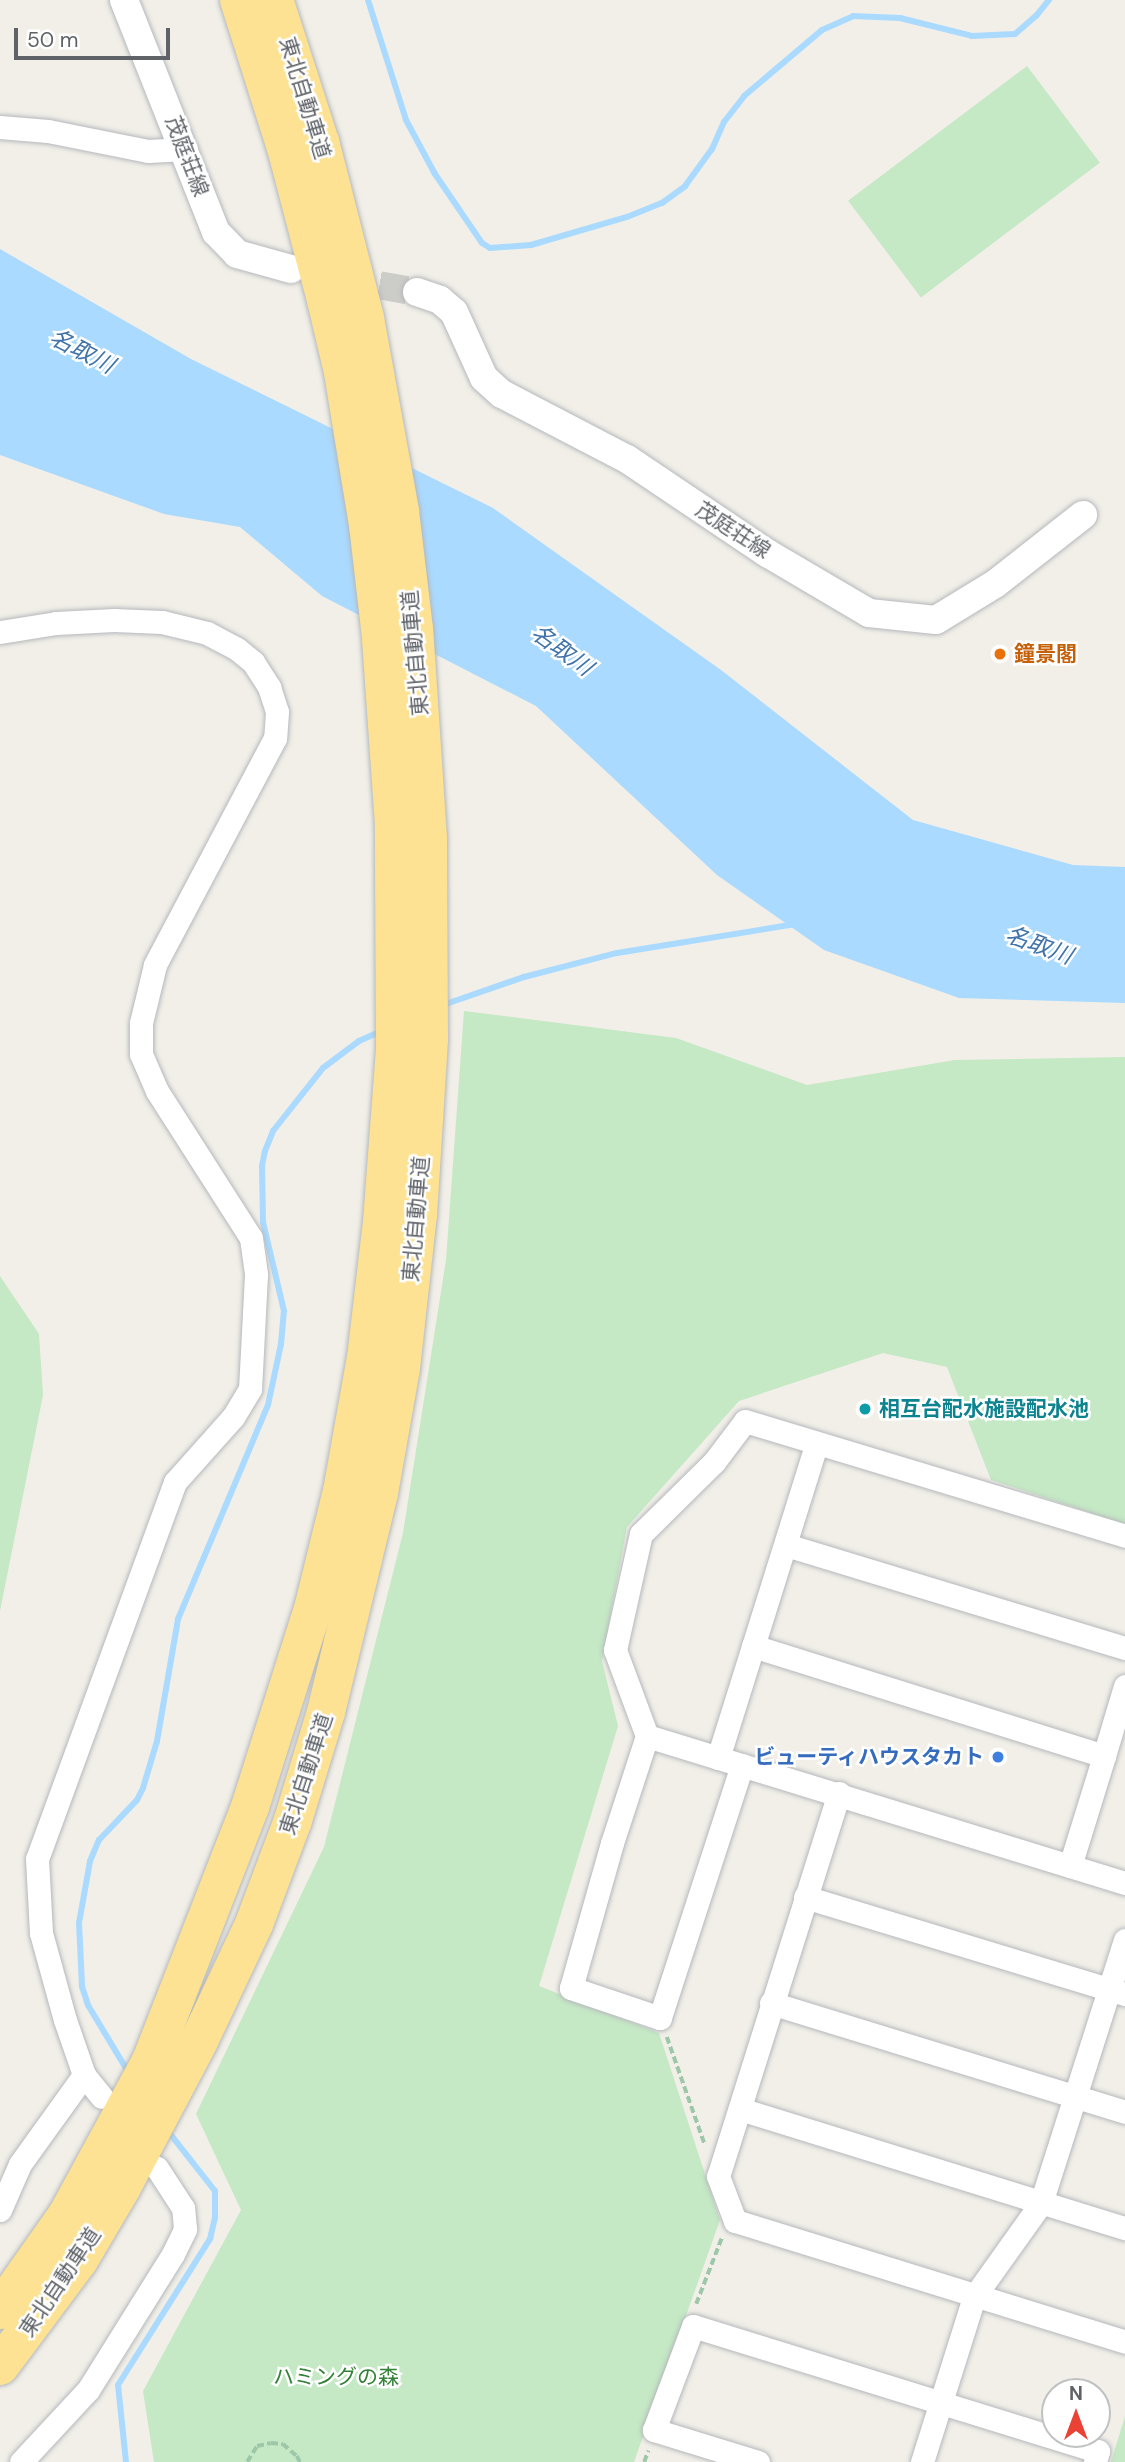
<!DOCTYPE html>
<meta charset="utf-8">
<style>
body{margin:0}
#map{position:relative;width:1125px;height:2462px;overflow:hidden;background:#f1efe8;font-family:"DM Sans","Noto Sans JP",sans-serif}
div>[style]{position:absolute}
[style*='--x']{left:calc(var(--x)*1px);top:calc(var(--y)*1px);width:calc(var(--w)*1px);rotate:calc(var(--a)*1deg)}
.green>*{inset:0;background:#c5e8c5;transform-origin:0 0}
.water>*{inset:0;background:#aadaff}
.stream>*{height:6px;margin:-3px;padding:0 3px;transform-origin:3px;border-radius:3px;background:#aadaff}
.tertiary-tunnel>*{height:28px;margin-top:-14px;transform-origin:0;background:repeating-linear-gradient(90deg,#ccccc8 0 28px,transparent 0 42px)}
.path>*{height:3.5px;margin-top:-1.75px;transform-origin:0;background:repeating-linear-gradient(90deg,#9cc7a9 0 7px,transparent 0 10.5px)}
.roads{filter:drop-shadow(0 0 2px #b5b8bc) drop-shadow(0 0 2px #b5b8bc)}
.minor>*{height:23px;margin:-11.5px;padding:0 11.5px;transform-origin:11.5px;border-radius:11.5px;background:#fff}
.tertiary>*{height:28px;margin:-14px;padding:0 14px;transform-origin:14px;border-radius:14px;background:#fff}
.motorway>*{height:38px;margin:-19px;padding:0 19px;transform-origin:19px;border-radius:19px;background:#fde293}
.dots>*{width:19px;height:19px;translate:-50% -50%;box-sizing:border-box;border:4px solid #fff;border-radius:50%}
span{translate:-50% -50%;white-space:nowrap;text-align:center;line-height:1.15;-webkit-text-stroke:5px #fff;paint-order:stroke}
.street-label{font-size:21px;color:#5f6368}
.food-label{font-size:21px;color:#c56008;font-weight:700}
.left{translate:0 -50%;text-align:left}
.culture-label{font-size:21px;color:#0d838f;font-weight:700}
.shop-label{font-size:21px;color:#366cbe;font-weight:700}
.right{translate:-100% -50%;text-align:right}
.park-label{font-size:21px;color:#348238}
.water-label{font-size:23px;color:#4174aa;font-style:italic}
.north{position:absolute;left:1041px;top:2378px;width:70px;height:70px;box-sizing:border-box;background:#fff;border:2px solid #bfc1c3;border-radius:50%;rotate:0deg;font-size:19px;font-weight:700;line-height:28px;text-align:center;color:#5f6368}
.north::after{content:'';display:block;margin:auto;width:24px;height:32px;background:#ea4335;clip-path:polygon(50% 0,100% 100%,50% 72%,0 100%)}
.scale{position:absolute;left:14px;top:28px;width:156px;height:32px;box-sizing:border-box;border:4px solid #5f6368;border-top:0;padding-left:9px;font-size:21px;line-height:24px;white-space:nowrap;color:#5f6368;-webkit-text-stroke:5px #fff;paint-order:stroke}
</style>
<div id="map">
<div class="green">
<i style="left:1027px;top:66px;width:121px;height:224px;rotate:53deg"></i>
<i style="clip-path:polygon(464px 1011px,676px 1038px,807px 1085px,955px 1060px,1125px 1057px,1125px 1524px,991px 1480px,947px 1367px,883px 1353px,739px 1401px,627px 1527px,602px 1661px,618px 1726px,539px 1986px,659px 2033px,720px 2220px,634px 2462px,154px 2462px,143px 2391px,241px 2210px,196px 2114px,324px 1847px,403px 1533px,446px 1260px)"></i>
<i style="clip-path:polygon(0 1276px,39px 1334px,43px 1395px,0 1611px)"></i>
<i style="clip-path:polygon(1125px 2416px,1125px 2462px,1111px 2462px)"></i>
</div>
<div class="water">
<i style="clip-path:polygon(0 249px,191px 359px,493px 508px,721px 670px,913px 820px,1073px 865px,1125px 867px,1125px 1003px,959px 998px,824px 950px,717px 875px,536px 706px,322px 596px,240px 527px,164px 514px,0 455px)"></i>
</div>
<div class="stream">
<i style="--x:368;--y:0;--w:126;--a:72.4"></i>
<i style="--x:406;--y:120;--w:61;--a:61.8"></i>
<i style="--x:435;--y:174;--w:83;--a:55.7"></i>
<i style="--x:482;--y:243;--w:9;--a:32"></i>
<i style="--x:490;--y:248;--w:41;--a:-4.2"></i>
<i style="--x:531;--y:245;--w:100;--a:-16.3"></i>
<i style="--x:627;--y:217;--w:38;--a:-22"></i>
<i style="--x:662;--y:203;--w:29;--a:-36"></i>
<i style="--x:685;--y:186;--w:46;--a:-53.9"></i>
<i style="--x:712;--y:149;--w:30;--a:-66"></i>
<i style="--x:724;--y:122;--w:33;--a:-52"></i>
<i style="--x:744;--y:96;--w:102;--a:-40.2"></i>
<i style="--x:822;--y:30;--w:34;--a:-24"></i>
<i style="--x:853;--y:16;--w:47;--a:2.4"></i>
<i style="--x:900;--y:18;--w:74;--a:14"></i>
<i style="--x:972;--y:36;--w:43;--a:-2.7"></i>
<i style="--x:1015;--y:34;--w:28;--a:-41"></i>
<i style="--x:1036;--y:16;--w:21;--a:-51"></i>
<i style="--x:443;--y:1005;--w:86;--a:-19.1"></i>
<i style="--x:524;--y:977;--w:96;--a:-14.5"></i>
<i style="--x:617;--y:953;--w:181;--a:-9.2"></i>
<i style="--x:130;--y:2075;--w:82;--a:-121"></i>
<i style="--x:88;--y:2005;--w:20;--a:-108"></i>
<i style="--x:82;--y:1986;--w:63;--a:-92.7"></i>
<i style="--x:79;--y:1923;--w:63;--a:-79.9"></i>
<i style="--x:90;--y:1861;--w:23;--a:-67"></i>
<i style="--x:99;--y:1840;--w:55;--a:-46.5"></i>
<i style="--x:137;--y:1800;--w:13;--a:-63"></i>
<i style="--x:143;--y:1788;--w:49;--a:-73.4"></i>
<i style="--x:157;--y:1741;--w:124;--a:-80.2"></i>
<i style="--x:178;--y:1619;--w:232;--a:-67.2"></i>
<i style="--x:268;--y:1405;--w:62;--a:-78"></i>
<i style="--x:281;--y:1344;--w:33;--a:-85"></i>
<i style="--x:284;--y:1311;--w:91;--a:-103.3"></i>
<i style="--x:263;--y:1222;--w:56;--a:-91"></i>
<i style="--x:262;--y:1166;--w:15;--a:-79"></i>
<i style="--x:265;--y:1151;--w:22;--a:-68"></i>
<i style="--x:273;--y:1131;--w:80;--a:-51.6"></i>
<i style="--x:323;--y:1068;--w:45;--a:-36.9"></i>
<i style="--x:359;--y:1041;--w:24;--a:-24"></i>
<i style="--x:126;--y:2462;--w:77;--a:-95.9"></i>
<i style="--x:118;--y:2385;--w:173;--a:-57.8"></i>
<i style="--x:210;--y:2239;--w:22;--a:-77"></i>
<i style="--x:215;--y:2218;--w:27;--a:-90"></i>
<i style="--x:215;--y:2191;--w:78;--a:-128.2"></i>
</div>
<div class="tertiary-tunnel">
<i style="--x:338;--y:278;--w:80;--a:10"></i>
</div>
<div class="path">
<i style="--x:667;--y:2037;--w:114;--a:70.6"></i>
<i style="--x:696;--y:2304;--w:72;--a:-68.8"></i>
<i style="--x:247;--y:2462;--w:19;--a:-58"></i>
<i style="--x:257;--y:2446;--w:14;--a:-12"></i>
<i style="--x:271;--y:2443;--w:12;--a:5"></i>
<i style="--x:283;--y:2444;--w:18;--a:41"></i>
<i style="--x:297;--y:2456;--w:7;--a:63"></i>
<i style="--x:644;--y:2462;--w:12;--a:-70"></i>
</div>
<div class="roads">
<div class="minor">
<i style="--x:0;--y:127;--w:48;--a:4.8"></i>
<i style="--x:48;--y:131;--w:102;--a:11.3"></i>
<i style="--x:148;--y:151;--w:38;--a:-3"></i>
<i style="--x:0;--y:632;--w:57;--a:-9.1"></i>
<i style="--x:56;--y:623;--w:58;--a:-3"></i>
<i style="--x:114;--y:620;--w:48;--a:2.4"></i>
<i style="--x:162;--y:622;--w:46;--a:13.7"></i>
<i style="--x:207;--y:633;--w:34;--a:28"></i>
<i style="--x:237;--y:649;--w:21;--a:39"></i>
<i style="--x:253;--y:662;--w:30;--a:57"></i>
<i style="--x:269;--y:687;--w:26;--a:72"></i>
<i style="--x:277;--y:712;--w:26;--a:94"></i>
<i style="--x:275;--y:738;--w:257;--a:117.9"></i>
<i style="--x:155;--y:965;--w:60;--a:103.6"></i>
<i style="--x:141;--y:1023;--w:31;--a:90"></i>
<i style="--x:141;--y:1054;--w:40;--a:66.6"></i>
<i style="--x:157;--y:1091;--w:174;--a:57.4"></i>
<i style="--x:251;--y:1238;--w:37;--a:82"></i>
<i style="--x:256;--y:1275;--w:114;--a:93"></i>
<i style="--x:250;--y:1389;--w:33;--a:121"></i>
<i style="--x:233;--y:1417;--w:87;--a:131.7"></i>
<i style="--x:175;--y:1482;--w:401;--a:110.1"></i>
<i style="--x:37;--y:1859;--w:74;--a:86.9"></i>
<i style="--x:41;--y:1933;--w:90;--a:74.6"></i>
<i style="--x:65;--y:2020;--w:58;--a:70.9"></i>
<i style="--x:84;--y:2075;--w:28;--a:51"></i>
<i style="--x:786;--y:1545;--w:354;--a:16.9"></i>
<i style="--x:753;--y:1646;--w:368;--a:17.4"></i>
<i style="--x:1104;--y:1756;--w:73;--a:-73.3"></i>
<i style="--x:647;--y:1736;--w:500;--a:17.09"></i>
<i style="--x:718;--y:1758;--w:330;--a:-72.6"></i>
<i style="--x:742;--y:1765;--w:266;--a:108"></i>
<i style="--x:660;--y:2018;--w:94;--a:-161.4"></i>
<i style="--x:571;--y:1988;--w:151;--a:-74.2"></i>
<i style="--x:612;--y:1843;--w:113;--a:-71.9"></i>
<i style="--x:647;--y:1736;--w:92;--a:-110.4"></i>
<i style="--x:615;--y:1650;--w:119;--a:-77.4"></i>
<i style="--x:641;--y:1534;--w:103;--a:-44.6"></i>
<i style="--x:714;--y:1462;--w:51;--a:-52.9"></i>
<i style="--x:745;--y:1421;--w:397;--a:16.8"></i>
<i style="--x:839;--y:1793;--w:402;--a:107.5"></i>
<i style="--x:718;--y:2176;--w:48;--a:69.3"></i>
<i style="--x:735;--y:2221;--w:408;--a:17.2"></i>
<i style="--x:1070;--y:1866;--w:115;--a:-72.8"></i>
<i style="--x:805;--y:1897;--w:334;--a:16.9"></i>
<i style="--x:771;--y:2003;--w:370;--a:17.1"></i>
<i style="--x:740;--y:2109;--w:403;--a:17.2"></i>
<i style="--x:0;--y:2210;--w:50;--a:-66.5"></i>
<i style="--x:20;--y:2164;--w:110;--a:-54.3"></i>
<i style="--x:21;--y:2462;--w:98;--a:-47.1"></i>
<i style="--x:88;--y:2390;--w:160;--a:-58"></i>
<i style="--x:173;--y:2254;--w:28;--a:-64"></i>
<i style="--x:185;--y:2229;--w:21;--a:-95"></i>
<i style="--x:183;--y:2208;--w:48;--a:-123"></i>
<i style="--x:758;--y:2462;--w:109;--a:-162.9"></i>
<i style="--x:654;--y:2430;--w:111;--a:-69.4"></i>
<i style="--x:693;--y:2326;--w:424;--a:17.2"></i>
<i style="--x:1098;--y:2451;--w:11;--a:105"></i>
<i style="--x:922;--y:2462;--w:173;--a:-72.5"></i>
<i style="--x:974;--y:2297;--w:115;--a:-54.5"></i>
<i style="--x:1041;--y:2203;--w:276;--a:-72.3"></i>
</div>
<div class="tertiary">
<i style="--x:124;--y:0;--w:250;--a:68.4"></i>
<i style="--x:216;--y:232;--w:30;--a:46"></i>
<i style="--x:237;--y:254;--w:56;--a:15.5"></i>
<i style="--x:417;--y:292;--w:24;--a:19"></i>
<i style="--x:440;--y:300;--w:18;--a:41"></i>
<i style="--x:454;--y:312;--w:72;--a:65.6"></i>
<i style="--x:484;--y:378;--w:24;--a:42"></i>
<i style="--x:502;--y:394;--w:141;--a:27.5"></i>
<i style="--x:627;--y:459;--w:169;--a:33.9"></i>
<i style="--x:767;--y:553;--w:118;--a:30.5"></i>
<i style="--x:869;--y:613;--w:67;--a:6"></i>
<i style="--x:936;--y:620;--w:69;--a:-31.4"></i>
<i style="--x:995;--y:584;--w:112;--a:-38.1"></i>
</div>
<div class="motorway">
<i style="--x:0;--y:2310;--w:116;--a:-54.8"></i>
<i style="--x:67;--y:2215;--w:175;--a:-61.4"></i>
<i style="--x:151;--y:2061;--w:273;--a:-68.7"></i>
<i style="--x:250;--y:1807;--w:212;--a:-72.4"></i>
<i style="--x:314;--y:1605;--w:117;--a:-76.2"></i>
<i style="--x:342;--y:1491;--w:135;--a:-79.8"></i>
<i style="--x:366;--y:1358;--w:137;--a:-83.3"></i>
<i style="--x:382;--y:1222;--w:173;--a:-85.7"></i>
<i style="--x:395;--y:1049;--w:224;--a:-90.3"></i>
<i style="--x:394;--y:825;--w:188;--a:-94"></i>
<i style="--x:381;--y:637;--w:113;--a:-96.6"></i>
<i style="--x:368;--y:525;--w:155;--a:-99.3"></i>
<i style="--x:343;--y:372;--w:74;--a:-103.3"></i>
<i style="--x:326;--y:300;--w:157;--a:-104.7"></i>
<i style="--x:286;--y:148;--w:155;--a:-107.6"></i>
<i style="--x:0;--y:2366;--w:132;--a:-53.3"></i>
<i style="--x:79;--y:2260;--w:85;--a:-59.5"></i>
<i style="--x:122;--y:2187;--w:165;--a:-62.2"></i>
<i style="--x:199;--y:2041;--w:129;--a:-64.8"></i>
<i style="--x:254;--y:1924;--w:111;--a:-69.4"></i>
<i style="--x:293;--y:1820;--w:113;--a:-73"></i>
<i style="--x:326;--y:1712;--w:225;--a:-76.4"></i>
<i style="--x:379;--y:1493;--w:127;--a:-80"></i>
<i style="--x:401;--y:1368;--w:154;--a:-83.7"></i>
<i style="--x:418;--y:1215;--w:177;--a:-86.4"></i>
<i style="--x:429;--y:1038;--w:200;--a:-90.3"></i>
<i style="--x:428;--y:838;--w:209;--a:-93.8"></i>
<i style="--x:414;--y:629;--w:119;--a:-96.8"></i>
<i style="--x:400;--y:511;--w:196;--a:-100.3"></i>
<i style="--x:365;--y:318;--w:182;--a:-104.3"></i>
<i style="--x:320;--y:142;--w:149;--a:-107.9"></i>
</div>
</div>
<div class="dots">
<i style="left:1000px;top:654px;background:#e8710a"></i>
<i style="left:865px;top:1409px;background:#0f9aa8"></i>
<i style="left:998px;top:1757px;background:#3f7fe0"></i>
</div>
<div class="street-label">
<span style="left:305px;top:98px;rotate:73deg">東北自動車道</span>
<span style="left:187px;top:156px;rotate:69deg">茂庭荘線</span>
<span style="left:733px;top:530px;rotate:33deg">茂庭荘線</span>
<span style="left:415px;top:653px;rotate:-95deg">東北自動車道</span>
<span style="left:416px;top:1219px;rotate:-85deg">東北自動車道</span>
<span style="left:306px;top:1774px;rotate:-72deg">東北自動車道</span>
<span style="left:60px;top:2282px;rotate:-56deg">東北自動車道</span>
</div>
<div class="food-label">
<span class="left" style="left:1014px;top:654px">鐘景閣</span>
</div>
<div class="culture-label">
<span class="left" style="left:879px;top:1409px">相互台配水施設配水池</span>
</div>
<div class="shop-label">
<span class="right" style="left:984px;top:1757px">ビューティハウスタカト</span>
</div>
<div class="park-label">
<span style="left:336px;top:2377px">ハミングの森</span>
</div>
<div class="water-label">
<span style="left:82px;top:351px;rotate:27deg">名取川</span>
<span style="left:562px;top:650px;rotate:36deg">名取川</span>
<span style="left:1039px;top:945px;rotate:20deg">名取川</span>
</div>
<div class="north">N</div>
<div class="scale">50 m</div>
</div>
